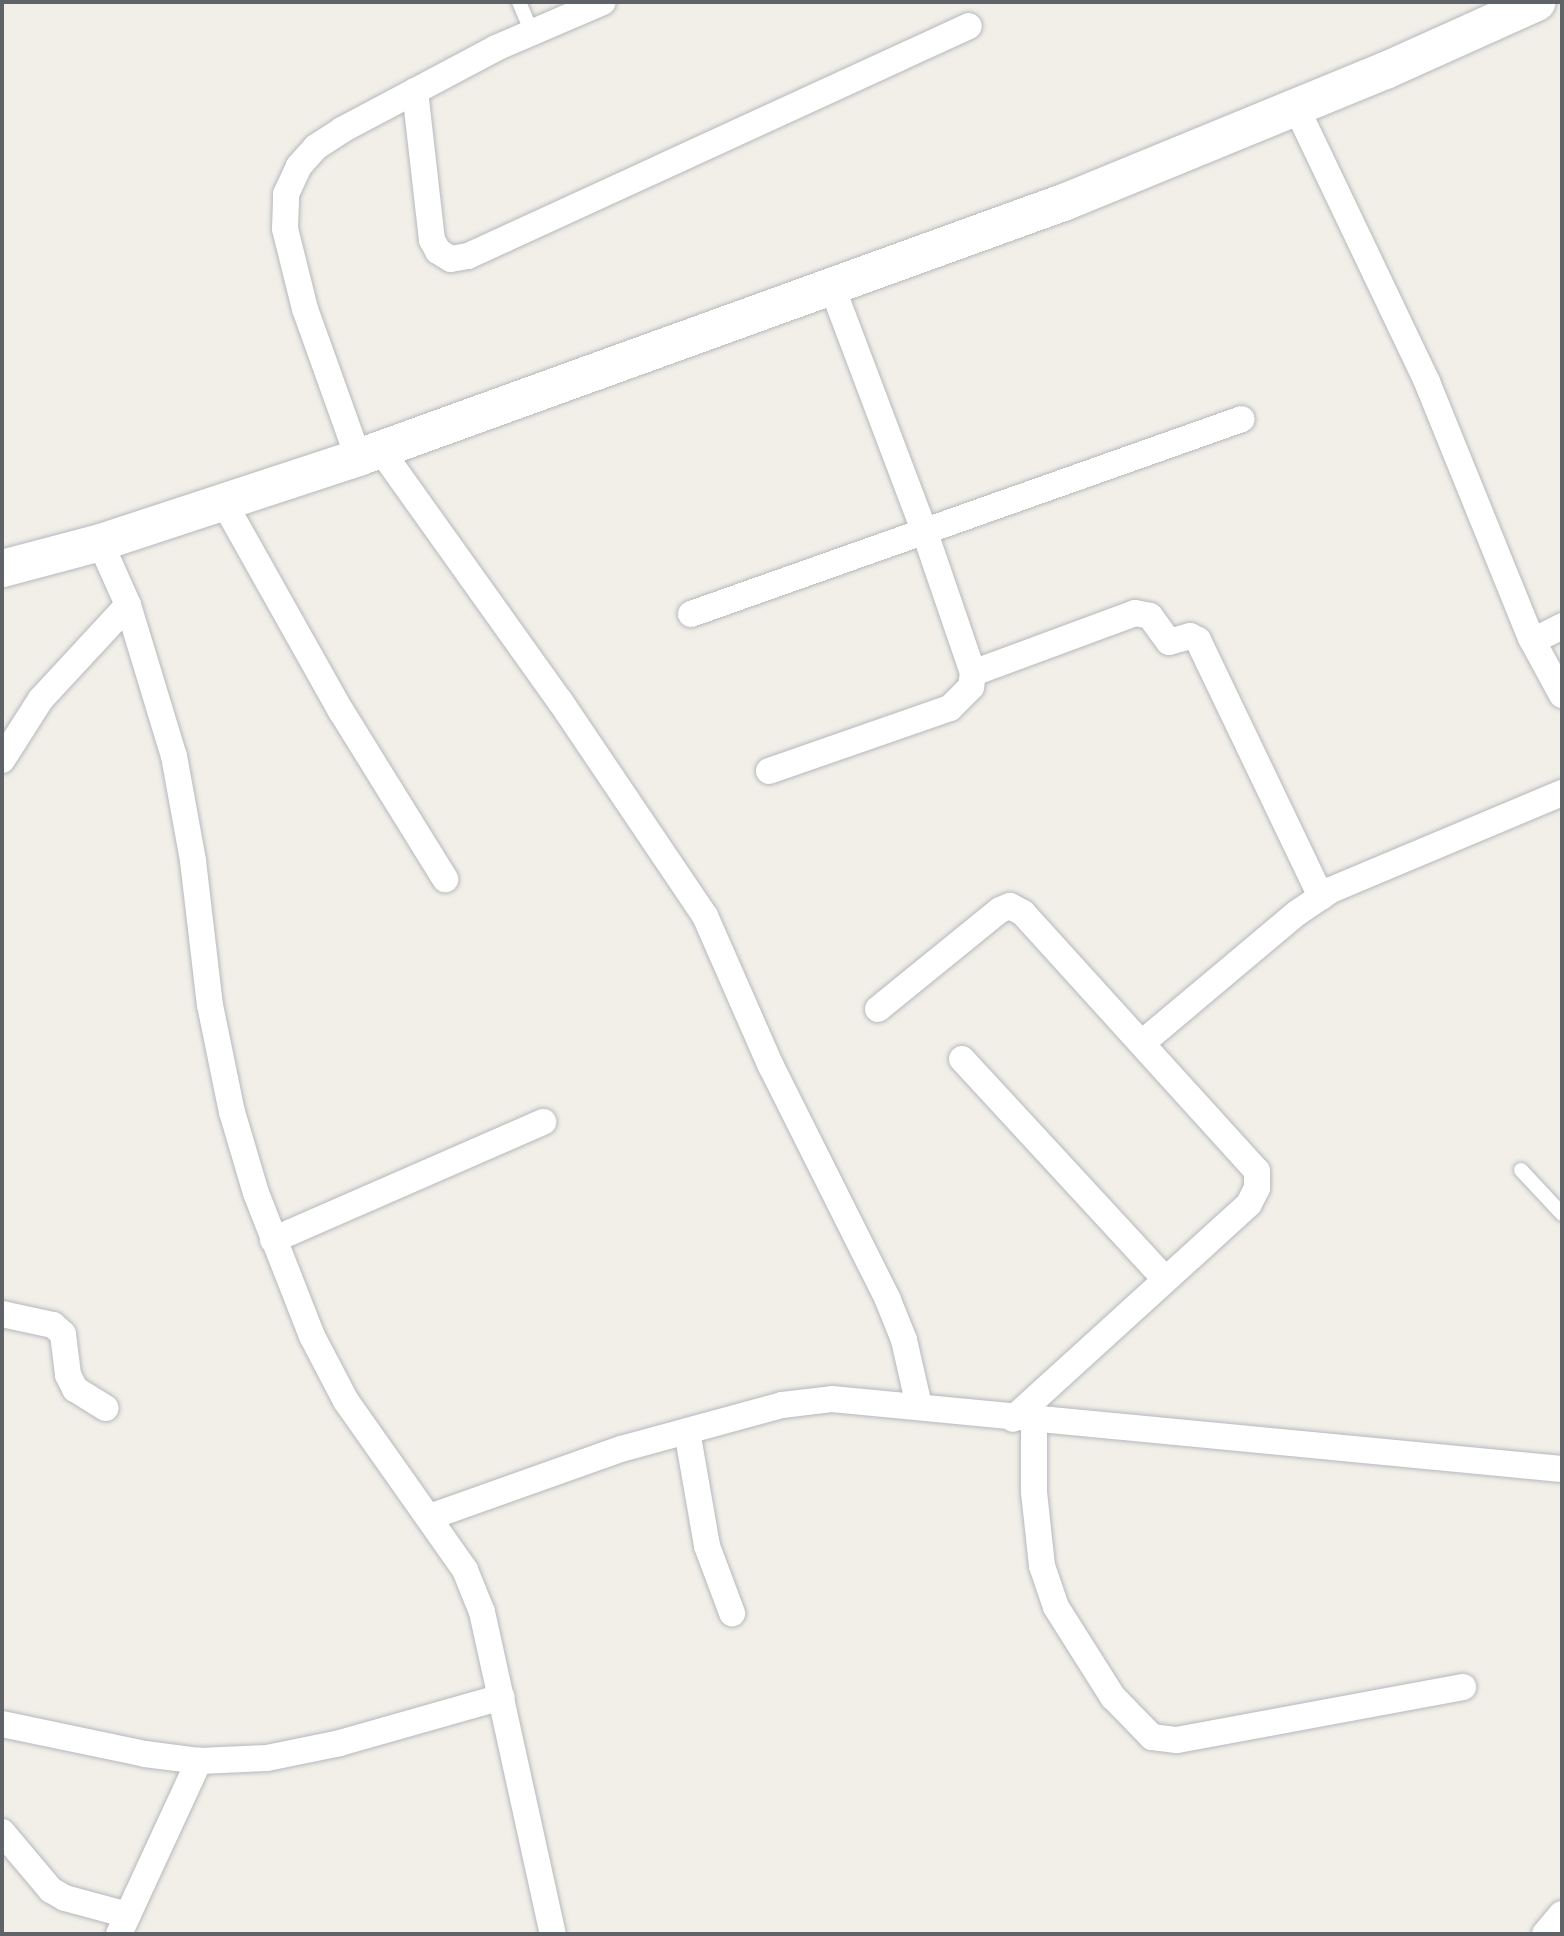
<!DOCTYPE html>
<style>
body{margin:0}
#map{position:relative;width:1564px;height:1936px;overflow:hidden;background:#f1efe8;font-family:Mulish,sans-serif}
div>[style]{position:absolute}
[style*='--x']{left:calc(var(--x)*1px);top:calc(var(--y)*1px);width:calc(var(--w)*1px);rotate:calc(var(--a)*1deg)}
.roads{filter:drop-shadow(0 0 2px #b5b8bc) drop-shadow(0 0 2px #b5b8bc)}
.lane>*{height:14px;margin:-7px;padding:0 7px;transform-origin:7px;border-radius:7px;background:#fff}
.street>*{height:26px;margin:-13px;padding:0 13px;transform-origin:13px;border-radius:13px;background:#fff}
.secondary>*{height:37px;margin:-18.5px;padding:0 18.5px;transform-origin:18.5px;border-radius:18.5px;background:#fff}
span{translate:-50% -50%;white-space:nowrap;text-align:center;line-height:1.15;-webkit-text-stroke:5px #fff;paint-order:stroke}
.frame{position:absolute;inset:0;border:4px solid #5f6368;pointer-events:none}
</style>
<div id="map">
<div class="roads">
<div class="lane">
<i style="--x:519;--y:2;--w:33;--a:67"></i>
<i style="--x:1521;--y:1170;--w:60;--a:47"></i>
</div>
<div class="street">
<i style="--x:415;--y:91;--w:150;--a:83.5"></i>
<i style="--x:432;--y:240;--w:13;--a:61"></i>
<i style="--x:438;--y:251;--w:15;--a:32"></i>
<i style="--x:451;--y:259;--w:17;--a:-10"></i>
<i style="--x:468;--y:256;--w:551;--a:-24.66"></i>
<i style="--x:1296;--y:107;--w:305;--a:64.5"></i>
<i style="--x:1427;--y:382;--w:276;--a:67.9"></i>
<i style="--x:1531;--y:638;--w:65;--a:61.5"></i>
<i style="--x:380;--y:449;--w:310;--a:54.5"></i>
<i style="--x:560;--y:701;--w:259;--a:56"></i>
<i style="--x:705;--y:916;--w:164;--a:66.3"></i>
<i style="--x:771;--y:1066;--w:262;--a:63.4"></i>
<i style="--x:888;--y:1300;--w:43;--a:68.2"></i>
<i style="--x:904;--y:1340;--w:68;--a:77.2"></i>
<i style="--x:358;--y:457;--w:157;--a:-109.7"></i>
<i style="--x:305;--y:309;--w:82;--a:-104"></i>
<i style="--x:285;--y:229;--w:35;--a:-88"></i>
<i style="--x:286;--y:194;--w:31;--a:-65"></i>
<i style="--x:299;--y:166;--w:25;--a:-48"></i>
<i style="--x:316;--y:147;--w:31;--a:-33"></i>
<i style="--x:342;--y:130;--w:174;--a:-28"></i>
<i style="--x:496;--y:48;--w:116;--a:-23.3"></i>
<i style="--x:223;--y:501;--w:241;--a:60.7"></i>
<i style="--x:341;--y:711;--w:198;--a:58.2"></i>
<i style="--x:100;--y:542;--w:69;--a:66"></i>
<i style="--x:128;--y:605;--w:158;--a:73.1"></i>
<i style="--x:174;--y:756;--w:107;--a:79.7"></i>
<i style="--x:193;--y:861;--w:145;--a:83.3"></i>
<i style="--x:210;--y:1005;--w:109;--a:78.4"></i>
<i style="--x:232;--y:1112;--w:84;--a:73.5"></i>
<i style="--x:256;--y:1193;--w:154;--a:68.6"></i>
<i style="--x:312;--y:1336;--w:73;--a:62.4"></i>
<i style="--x:346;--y:1401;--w:207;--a:54.8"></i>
<i style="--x:465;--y:1570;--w:45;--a:68"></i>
<i style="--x:482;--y:1612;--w:330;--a:77.6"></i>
<i style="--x:691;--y:614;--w:584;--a:-19.49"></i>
<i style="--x:1533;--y:641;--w:33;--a:-27"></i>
<i style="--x:973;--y:673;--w:173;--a:-20.3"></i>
<i style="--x:1135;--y:613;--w:15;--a:11"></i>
<i style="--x:1150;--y:616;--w:32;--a:54"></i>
<i style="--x:1169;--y:642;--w:22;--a:-16"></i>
<i style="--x:1190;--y:636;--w:9;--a:27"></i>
<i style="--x:1198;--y:640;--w:285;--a:64.4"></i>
<i style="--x:2;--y:760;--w:72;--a:-57.4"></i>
<i style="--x:41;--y:699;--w:128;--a:-47.2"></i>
<i style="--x:769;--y:771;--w:192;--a:-19.2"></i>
<i style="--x:950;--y:708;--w:30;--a:-45"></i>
<i style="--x:971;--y:687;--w:14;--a:-82"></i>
<i style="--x:973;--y:673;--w:148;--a:-108.9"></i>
<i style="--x:925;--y:533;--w:266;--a:-110.7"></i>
<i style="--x:878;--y:1009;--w:157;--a:-39.1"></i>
<i style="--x:1000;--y:910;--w:11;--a:-22"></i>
<i style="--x:1010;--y:906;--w:15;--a:28"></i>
<i style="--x:1023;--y:913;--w:348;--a:47.8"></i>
<i style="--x:1257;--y:1171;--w:17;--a:90"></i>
<i style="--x:1257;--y:1188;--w:18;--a:117"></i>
<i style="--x:1249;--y:1204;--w:319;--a:137.7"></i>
<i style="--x:1142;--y:1043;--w:202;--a:-40"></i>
<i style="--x:1297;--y:913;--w:41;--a:-34.1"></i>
<i style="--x:1331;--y:890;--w:251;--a:-22.8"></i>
<i style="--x:962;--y:1059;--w:299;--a:47.3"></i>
<i style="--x:273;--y:1240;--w:295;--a:-23.6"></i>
<i style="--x:2;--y:1314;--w:52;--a:12.2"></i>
<i style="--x:53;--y:1325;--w:13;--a:42"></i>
<i style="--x:63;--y:1334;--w:41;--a:83"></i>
<i style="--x:68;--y:1375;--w:16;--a:63"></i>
<i style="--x:75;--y:1389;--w:36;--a:32"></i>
<i style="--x:1034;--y:1421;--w:71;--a:90"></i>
<i style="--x:1034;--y:1492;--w:74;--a:83.8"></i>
<i style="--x:1042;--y:1566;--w:43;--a:71.1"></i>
<i style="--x:1056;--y:1607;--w:107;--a:57.7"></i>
<i style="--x:1113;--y:1697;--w:56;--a:45.7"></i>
<i style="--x:1152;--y:1737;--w:25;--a:7"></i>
<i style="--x:1177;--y:1740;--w:291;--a:-10.5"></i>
<i style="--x:687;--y:1431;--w:117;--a:80.1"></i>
<i style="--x:707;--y:1546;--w:72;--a:69.5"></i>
<i style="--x:430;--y:1517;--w:203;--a:-19.6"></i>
<i style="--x:621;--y:1449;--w:167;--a:-15.3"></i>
<i style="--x:782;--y:1405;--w:50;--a:-6.8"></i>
<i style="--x:832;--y:1399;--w:733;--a:5.48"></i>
<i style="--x:2;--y:1724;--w:146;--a:11.8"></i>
<i style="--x:145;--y:1754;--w:54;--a:7.4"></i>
<i style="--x:199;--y:1761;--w:68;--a:-2.5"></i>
<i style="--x:267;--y:1758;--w:75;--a:-11.6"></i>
<i style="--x:340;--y:1743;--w:168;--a:-15.9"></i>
<i style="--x:2;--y:1832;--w:76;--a:49.8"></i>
<i style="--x:51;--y:1890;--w:16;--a:30"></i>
<i style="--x:65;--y:1898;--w:65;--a:15.1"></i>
<i style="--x:119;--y:1934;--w:191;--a:-65.2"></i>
<i style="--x:1545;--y:1934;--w:26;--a:-50"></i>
</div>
<div class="secondary">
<i style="--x:2;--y:568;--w:101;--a:-14.9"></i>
<i style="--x:100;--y:542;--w:272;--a:-18.2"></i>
<i style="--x:358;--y:457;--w:750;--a:-19.89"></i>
<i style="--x:1063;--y:202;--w:348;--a:-22.3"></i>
<i style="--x:1385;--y:70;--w:166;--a:-24.2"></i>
</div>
</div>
<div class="frame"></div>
</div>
